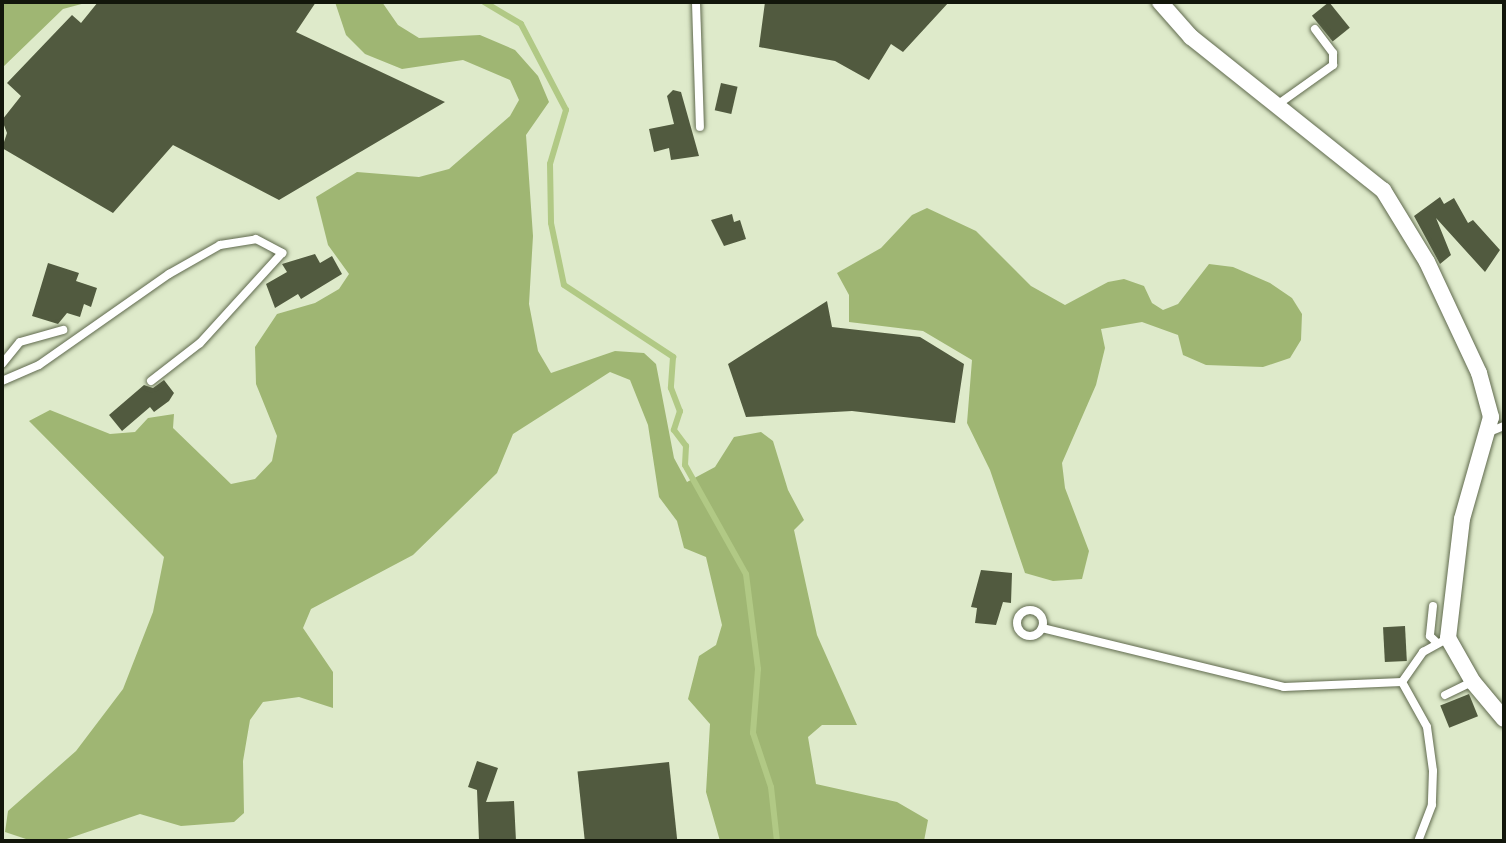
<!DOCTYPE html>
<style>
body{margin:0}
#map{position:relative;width:1506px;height:843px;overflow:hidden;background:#deeaca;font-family:Manrope,sans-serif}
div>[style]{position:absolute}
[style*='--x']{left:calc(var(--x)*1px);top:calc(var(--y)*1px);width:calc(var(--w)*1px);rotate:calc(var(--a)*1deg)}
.forest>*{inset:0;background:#9fb673}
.stream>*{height:6px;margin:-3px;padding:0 3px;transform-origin:3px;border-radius:3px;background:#b1c985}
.building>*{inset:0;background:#515a3f;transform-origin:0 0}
.roads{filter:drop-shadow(0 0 2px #606a4e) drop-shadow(0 0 2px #606a4e)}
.lane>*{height:8px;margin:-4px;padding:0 4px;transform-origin:4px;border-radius:4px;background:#fff}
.lane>.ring{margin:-4px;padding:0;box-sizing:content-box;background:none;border:8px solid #fff;border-radius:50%}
.street>*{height:16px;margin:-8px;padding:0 8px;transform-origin:8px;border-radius:8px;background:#fff}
span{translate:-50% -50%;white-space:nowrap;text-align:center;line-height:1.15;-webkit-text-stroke:8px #deeaca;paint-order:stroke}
.frame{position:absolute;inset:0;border:4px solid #12160b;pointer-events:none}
</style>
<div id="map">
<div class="forest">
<i style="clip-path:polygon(2px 2px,89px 2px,63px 9px,2px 68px)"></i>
<i style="clip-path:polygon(335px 2px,382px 2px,398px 25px,419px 38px,480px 35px,515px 50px,538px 76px,549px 102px,526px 135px,533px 236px,529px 304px,538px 351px,551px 373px,615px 351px,644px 353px,656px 364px,674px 458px,687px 482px,715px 467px,734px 437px,761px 432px,773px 441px,788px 490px,804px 520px,794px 530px,817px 635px,857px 725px,822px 725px,808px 737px,816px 784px,897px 802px,928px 820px,924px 841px,720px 841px,706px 792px,710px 724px,688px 699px,699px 656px,716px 645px,722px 625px,706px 557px,684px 548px,677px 521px,659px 497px,648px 425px,630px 380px,610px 372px,513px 434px,497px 473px,413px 555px,311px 609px,303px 628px,333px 672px,333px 708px,299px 697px,263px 702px,250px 720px,243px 761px,244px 813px,234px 822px,181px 826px,140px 814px,61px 841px,32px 841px,5px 832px,8px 811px,76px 751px,123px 689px,153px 612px,164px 557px,29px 421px,50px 410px,110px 434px,135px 432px,148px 418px,174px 414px,173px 428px,231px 484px,255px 479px,272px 461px,277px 436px,256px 384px,255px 347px,277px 314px,315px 303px,339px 289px,349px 274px,328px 245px,316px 197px,357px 172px,419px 177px,449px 169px,510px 116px,519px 100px,510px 80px,463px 60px,402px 69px,365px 54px,346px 35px)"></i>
<i style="clip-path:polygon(927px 208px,976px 231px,1031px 286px,1065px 305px,1108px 282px,1124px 279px,1144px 286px,1152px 303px,1163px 310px,1178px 304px,1209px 264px,1233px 267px,1270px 283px,1292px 298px,1302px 314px,1301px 340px,1290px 358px,1263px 367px,1206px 365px,1183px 355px,1178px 335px,1142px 322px,1101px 329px,1105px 348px,1096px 385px,1062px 463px,1065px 488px,1089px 551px,1082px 579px,1053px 581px,1025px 573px,990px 470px,967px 423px,972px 360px,923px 331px,849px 322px,849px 295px,837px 273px,881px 248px,912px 215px)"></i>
</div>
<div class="stream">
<i style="--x:484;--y:2;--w:43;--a:30.7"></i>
<i style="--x:521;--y:24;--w:97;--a:62.4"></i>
<i style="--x:566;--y:110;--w:56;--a:106.5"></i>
<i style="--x:550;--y:164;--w:59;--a:89"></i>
<i style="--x:551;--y:223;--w:63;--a:78.2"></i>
<i style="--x:564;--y:285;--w:131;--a:33.4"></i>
<i style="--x:673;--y:357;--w:31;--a:94"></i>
<i style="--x:671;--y:388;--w:25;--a:69"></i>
<i style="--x:680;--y:411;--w:20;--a:108"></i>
<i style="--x:674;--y:430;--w:20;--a:53"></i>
<i style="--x:686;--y:446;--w:19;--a:93"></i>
<i style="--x:685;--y:465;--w:125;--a:60.8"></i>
<i style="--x:746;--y:574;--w:96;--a:82.8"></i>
<i style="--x:758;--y:669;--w:64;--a:94.5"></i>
<i style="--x:753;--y:733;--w:57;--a:71.6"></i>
<i style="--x:771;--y:787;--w:54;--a:83.7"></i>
</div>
<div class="building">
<i style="clip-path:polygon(98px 2px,316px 2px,296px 32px,445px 102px,279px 200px,173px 145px,113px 213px,2px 148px,7px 133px,2px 120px,21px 96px,7px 83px,72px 15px,81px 23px)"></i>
<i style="clip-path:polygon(765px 2px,949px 2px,903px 52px,891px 44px,869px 80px,835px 61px,759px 47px)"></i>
<i style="left:1329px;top:2px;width:33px;height:22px;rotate:51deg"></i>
<i style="left:721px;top:83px;width:17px;height:28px;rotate:13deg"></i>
<i style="clip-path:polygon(673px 90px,681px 92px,699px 156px,671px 160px,669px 148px,654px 152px,649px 129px,674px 124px,667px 96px)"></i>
<i style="clip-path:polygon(1440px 197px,1444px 204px,1454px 198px,1468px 223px,1473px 220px,1500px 250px,1485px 272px,1436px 218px,1451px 255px,1440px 264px,1414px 216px)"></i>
<i style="clip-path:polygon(732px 214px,734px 222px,740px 220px,746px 239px,724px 246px,711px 220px)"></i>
<i style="clip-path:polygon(315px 254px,320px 263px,332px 256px,342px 274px,301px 299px,298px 294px,275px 308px,266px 284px,287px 272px,282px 264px)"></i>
<i style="clip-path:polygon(48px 263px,79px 273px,76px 281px,97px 288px,91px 307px,84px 304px,80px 317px,67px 313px,58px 324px,32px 316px)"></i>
<i style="clip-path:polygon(827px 301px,832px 327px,920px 337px,964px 364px,955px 423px,852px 411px,746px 417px,728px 364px)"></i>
<i style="clip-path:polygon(164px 380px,174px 393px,169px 401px,154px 412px,150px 407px,122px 431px,109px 415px,144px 385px,153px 388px)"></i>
<i style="clip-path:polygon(981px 570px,1012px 573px,1011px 603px,1003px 602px,996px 625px,975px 623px,977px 608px,971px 607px)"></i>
<i style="left:1405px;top:626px;width:35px;height:22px;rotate:87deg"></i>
<i style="left:1469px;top:694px;width:24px;height:31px;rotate:68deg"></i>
<i style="clip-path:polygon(477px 761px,498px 768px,486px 802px,514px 801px,516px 841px,479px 841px,477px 790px,468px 787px)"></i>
<i style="left:669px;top:762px;width:79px;height:92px;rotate:84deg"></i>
</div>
<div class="roads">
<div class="lane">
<i style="--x:696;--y:2;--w:125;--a:88.2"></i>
<i style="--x:1277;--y:105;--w:69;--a:-35.5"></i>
<i style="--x:1333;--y:65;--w:12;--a:-90"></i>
<i style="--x:1333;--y:53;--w:30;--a:-127"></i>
<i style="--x:2;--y:364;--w:28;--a:-51"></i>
<i style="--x:20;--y:342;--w:45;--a:-15.6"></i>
<i style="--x:2;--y:381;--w:40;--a:-23.4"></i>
<i style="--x:39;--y:365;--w:159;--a:-35"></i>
<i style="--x:169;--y:274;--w:59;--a:-29.6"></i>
<i style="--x:220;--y:245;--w:36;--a:-9"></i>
<i style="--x:256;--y:239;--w:30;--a:28"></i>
<i style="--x:282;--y:253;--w:122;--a:132.3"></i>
<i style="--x:200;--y:343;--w:62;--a:142.2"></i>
<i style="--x:1489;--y:432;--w:16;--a:-22"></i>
<i style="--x:1433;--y:606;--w:30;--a:96"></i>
<i style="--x:1430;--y:636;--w:8;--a:45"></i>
<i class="ring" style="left:1017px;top:610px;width:18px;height:18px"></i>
<i style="--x:1042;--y:628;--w:249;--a:13.7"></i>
<i style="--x:1284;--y:687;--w:118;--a:-2.4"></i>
<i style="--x:1402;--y:682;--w:37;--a:-55"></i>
<i style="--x:1423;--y:652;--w:29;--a:-29"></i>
<i style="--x:1402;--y:682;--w:51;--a:60.9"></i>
<i style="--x:1427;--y:727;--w:44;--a:82.2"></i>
<i style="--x:1433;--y:771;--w:34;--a:92"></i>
<i style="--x:1432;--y:805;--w:39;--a:111"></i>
<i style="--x:1445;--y:695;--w:30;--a:-26"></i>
</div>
<div class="street">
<i style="--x:1160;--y:2;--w:47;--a:48.5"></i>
<i style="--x:1191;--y:37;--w:246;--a:38.6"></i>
<i style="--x:1383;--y:190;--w:84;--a:58.6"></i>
<i style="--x:1427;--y:262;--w:123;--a:64.9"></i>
<i style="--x:1479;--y:373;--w:46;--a:74.7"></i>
<i style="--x:1491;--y:417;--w:106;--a:105.9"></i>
<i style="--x:1462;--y:519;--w:120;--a:96.7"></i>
<i style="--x:1448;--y:638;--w:51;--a:60.4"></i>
<i style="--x:1473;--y:682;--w:48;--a:50"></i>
</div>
</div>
<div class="frame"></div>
</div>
